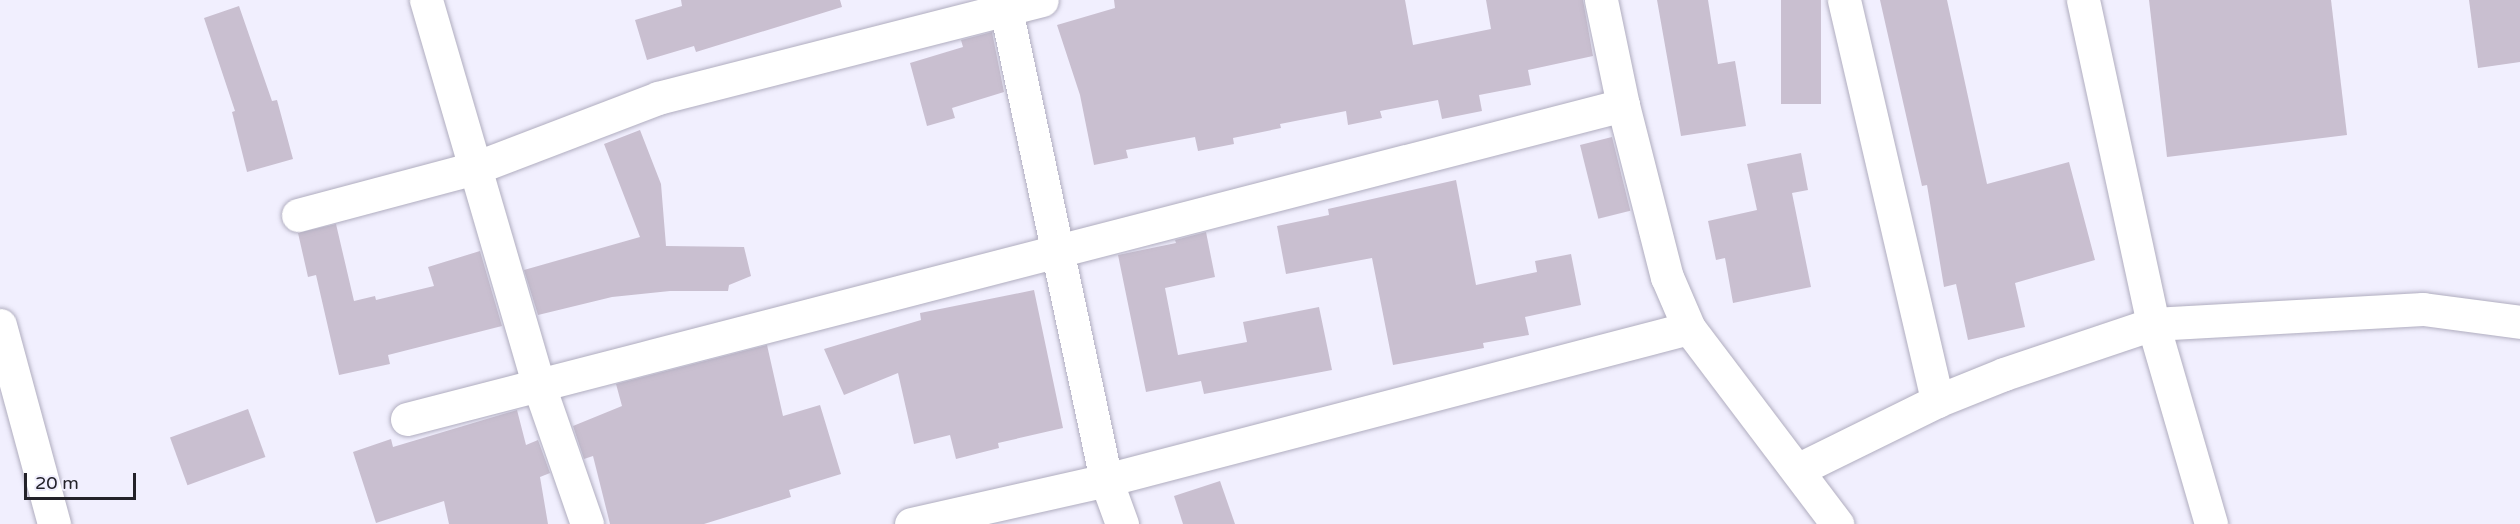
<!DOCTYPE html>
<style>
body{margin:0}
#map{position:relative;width:2520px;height:524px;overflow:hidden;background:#f1effe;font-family:"Varela Round",sans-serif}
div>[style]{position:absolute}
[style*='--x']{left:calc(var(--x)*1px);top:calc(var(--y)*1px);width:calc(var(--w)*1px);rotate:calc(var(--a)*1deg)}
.building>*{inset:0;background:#c9bfd0;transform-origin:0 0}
.roads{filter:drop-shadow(0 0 2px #b0adbf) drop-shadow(0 0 2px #b0adbf)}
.minor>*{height:33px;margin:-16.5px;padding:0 16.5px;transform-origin:16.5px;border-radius:16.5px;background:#fff}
span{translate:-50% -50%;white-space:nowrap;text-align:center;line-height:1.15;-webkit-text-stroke:4.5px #f1effe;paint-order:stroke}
.scale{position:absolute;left:24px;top:473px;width:112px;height:27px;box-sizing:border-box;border:3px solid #232229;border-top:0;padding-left:8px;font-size:18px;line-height:21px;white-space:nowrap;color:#232229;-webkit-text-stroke:4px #f1effe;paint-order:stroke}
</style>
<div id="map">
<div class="building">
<i style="clip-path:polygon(681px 0,840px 0,842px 7px,696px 52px,694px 46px,647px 60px,635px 20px,682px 6px)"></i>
<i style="clip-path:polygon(1114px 0,1405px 0,1413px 45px,1491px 29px,1486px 0,1583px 0,1593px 56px,1528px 70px,1531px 85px,1479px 95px,1482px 111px,1442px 119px,1438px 100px,1380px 111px,1382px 118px,1348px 125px,1346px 111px,1280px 124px,1281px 128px,1233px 138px,1234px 144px,1198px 151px,1195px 137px,1126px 150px,1128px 158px,1094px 165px,1080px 95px,1057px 25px,1115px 8px)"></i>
<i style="clip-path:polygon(1657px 0,1708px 0,1718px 64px,1735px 61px,1746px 126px,1681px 136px)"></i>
<i style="left:1781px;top:0;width:40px;height:104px"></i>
<i style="clip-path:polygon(1880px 0,1947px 0,1987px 184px,2069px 162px,2095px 260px,2015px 283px,2025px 327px,1968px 340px,1956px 284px,1944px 287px,1927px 185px,1922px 186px)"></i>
<i style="clip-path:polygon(2149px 0,2331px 0,2347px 135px,2167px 157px)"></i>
<i style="clip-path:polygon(2469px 0,2520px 0,2520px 62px,2478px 68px)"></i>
<i style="clip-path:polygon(239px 6px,272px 101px,277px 100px,293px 159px,247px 172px,232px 112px,235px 111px,204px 18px)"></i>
<i style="clip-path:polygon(992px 32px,1004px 92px,952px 108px,955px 118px,927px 126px,910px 63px,963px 47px,961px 40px)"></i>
<i style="clip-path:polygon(640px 130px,661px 184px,666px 246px,744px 247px,751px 276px,729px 285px,728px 291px,670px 291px,612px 297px,538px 315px,524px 270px,640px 237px,604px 144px)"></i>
<i style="left:1612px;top:137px;width:76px;height:33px;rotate:76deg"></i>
<i style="clip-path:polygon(1801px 153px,1808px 190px,1792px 193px,1811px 287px,1733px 303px,1725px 258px,1716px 260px,1708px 221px,1757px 210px,1747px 164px)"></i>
<i style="clip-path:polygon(1456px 180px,1476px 285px,1537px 272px,1535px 261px,1571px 254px,1581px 305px,1525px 317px,1529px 335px,1483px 343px,1484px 348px,1393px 365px,1372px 258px,1286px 274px,1277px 226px,1329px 215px,1328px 209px)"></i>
<i style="clip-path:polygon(336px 224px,354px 301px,375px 296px,376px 300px,434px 286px,428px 267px,480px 251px,502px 326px,388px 355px,390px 364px,339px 375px,316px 275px,308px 277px,298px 233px)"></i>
<i style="clip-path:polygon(1206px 232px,1215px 277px,1165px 288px,1178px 355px,1247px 342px,1243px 322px,1319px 307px,1332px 370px,1204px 394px,1201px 381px,1146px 392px,1118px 255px,1176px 243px,1175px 240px)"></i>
<i style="clip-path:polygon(1034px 290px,1063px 428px,998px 443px,999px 448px,956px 459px,950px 435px,914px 444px,898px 373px,844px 395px,824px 349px,921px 320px,920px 313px)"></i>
<i style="clip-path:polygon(767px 345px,783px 416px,820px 405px,841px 474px,789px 490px,791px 497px,704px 524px,610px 524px,593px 456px,584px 459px,573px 426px,622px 406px,616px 384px)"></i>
<i style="left:248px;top:409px;width:51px;height:83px;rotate:70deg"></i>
<i style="clip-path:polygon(517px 410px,526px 445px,538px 440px,550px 473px,540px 477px,548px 524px,449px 524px,444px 501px,376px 523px,353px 452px,391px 439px,393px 447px)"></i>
<i style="clip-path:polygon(1220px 481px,1235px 524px,1183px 524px,1174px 496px)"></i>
</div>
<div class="roads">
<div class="minor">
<i style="--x:426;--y:0;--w:399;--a:73.7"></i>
<i style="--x:538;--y:383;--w:149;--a:70.8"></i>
<i style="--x:1004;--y:0;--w:491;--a:78"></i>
<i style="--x:1106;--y:480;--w:47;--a:70"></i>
<i style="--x:1601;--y:0;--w:107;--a:78.2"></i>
<i style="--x:1623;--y:105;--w:178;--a:75.7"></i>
<i style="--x:1667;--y:277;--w:56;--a:66.7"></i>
<i style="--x:1689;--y:328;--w:246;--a:52.9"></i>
<i style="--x:1844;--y:0;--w:412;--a:76.9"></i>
<i style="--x:2083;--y:0;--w:331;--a:77.8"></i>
<i style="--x:2153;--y:324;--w:208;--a:73.8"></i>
<i style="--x:298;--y:215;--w:183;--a:-14.9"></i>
<i style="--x:475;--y:168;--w:196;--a:-20.9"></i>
<i style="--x:658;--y:98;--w:396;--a:-14.3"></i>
<i style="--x:0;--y:325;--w:206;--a:74.8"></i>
<i style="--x:407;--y:419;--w:1256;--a:-14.48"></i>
<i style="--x:1797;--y:470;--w:156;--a:-26.2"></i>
<i style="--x:1937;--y:401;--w:72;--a:-21.9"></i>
<i style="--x:2004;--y:374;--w:157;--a:-18.6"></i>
<i style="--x:2153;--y:324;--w:270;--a:-3.2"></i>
<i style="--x:2423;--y:309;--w:98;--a:7.6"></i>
<i style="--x:911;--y:524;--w:200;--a:-12.7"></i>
<i style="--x:1106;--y:480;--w:602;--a:-14.61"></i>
</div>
</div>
<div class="scale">20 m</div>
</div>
